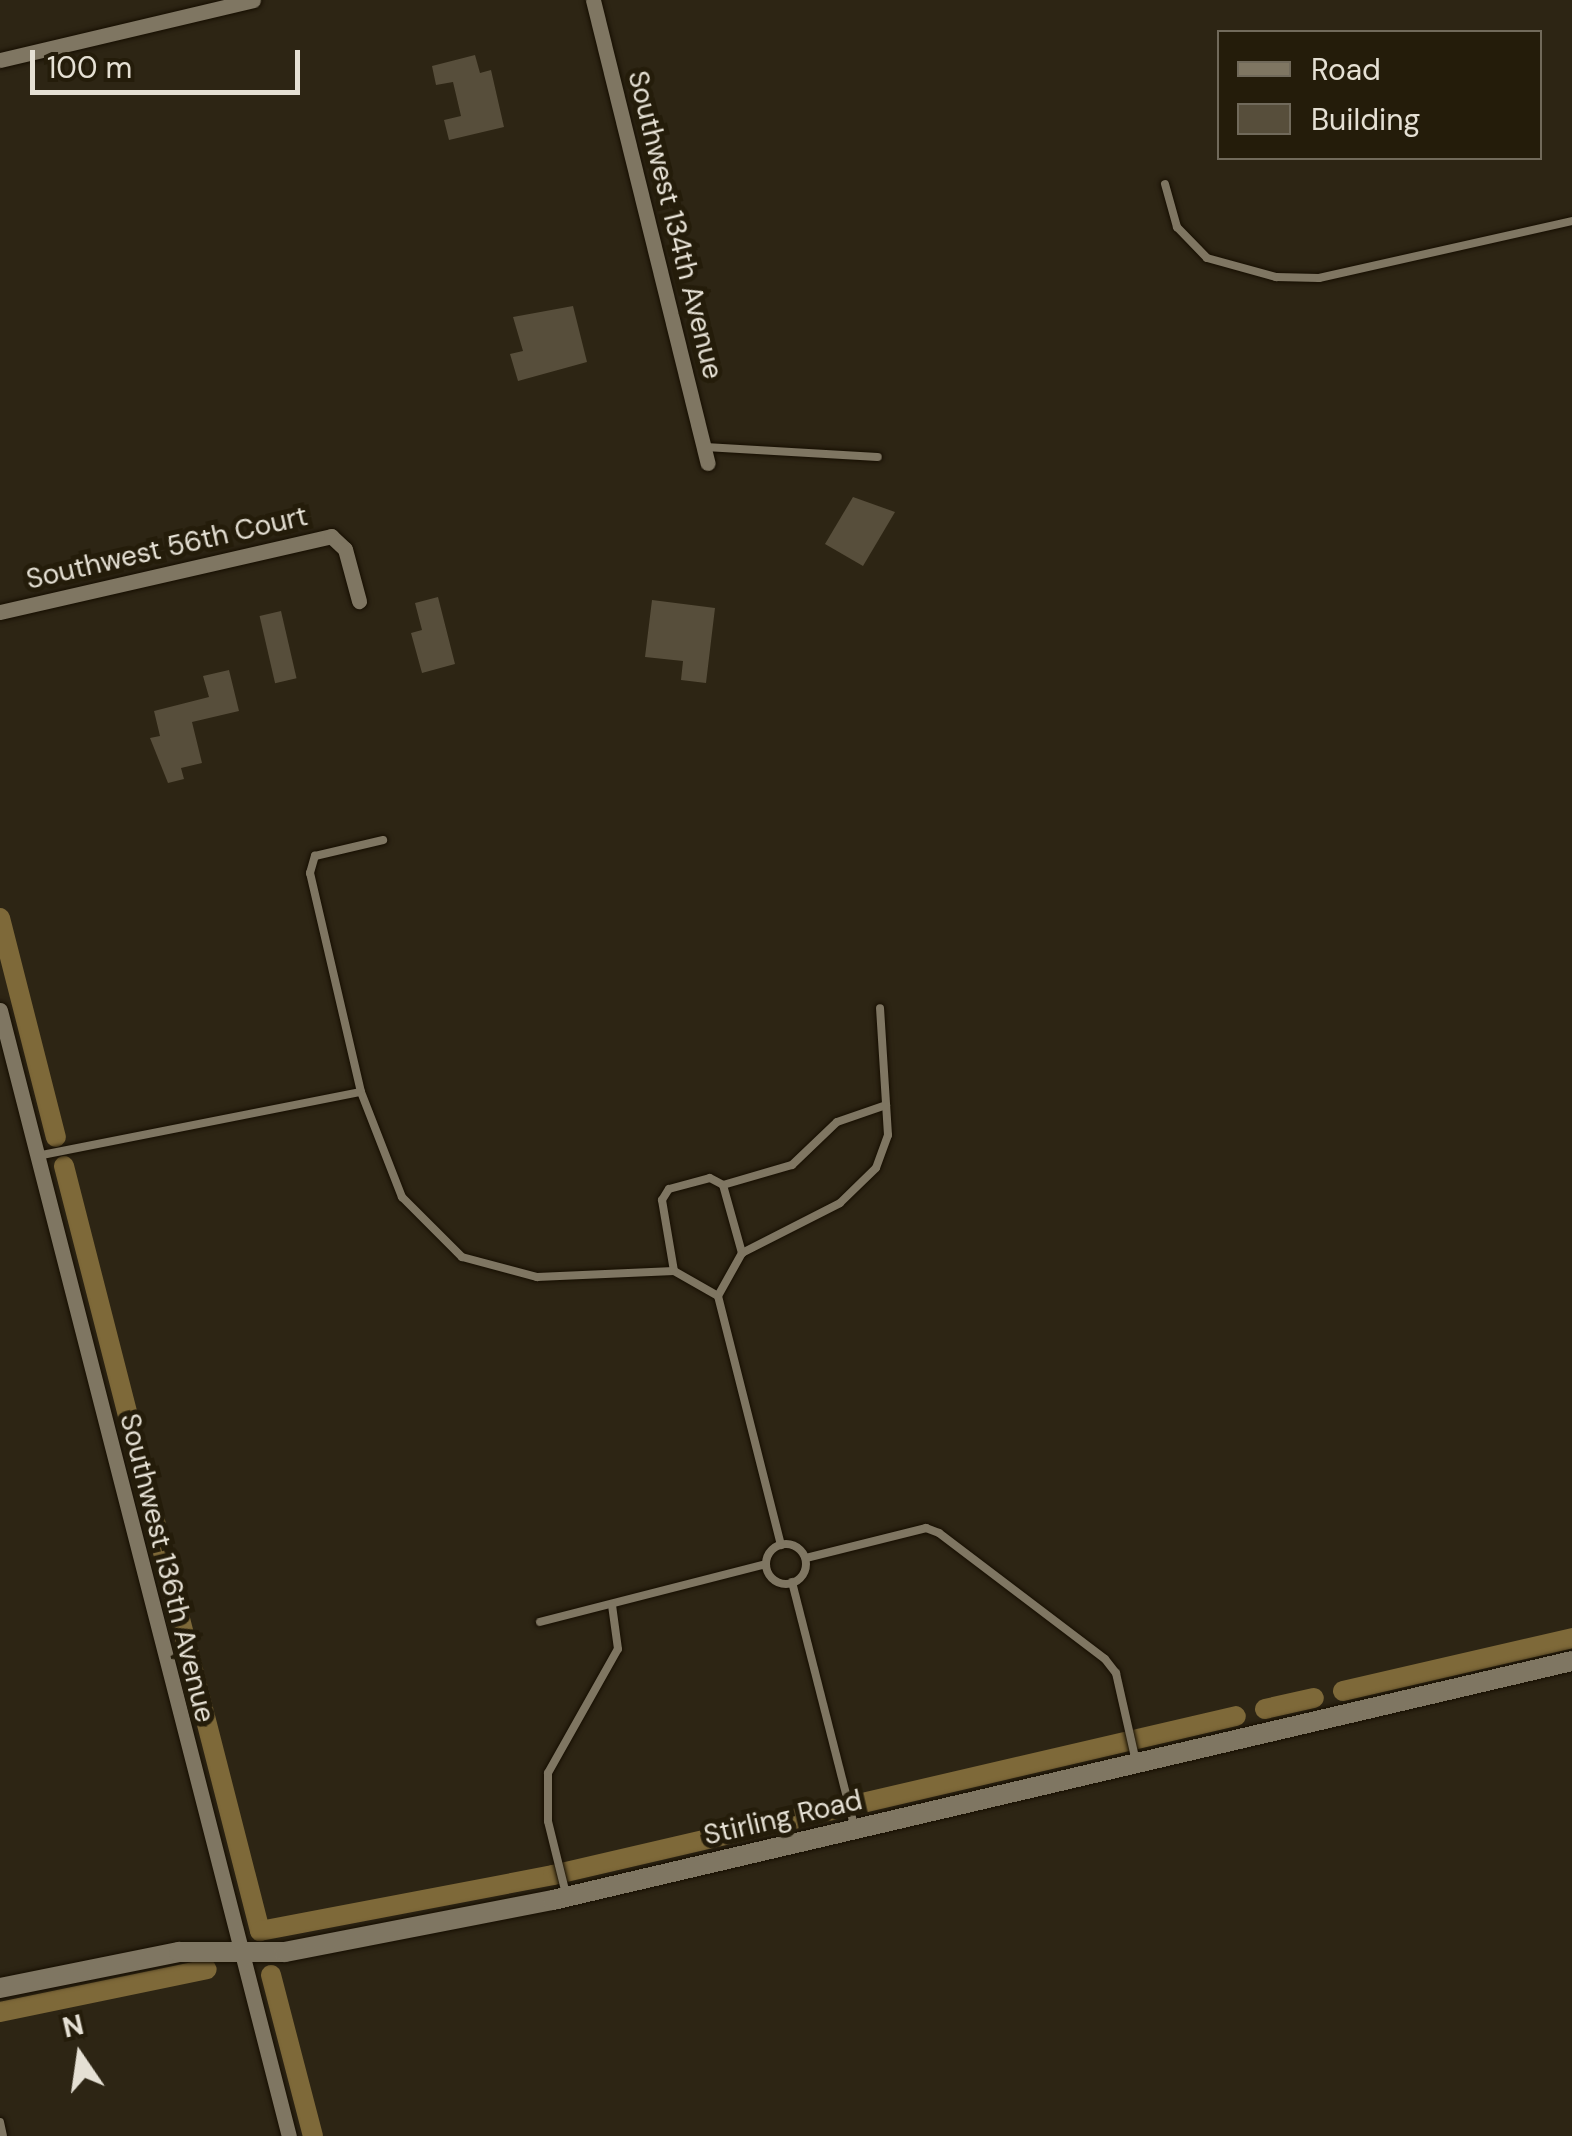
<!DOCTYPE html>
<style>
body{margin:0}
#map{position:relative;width:1572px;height:2136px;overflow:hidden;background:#2d2514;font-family:"DM Sans",sans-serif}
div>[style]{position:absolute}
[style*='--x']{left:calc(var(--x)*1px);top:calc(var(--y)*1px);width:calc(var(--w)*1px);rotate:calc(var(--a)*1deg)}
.canal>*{height:20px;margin:-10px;padding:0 10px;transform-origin:10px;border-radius:10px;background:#7e6939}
.building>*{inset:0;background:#574e3b;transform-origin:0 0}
.roads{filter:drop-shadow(0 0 2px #160e01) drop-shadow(0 0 2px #160e01)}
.service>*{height:8px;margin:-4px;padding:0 4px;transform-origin:4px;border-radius:4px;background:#7f7662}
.service>.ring{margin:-4px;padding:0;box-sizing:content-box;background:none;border:8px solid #7f7662;border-radius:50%}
.minor>*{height:15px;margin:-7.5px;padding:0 7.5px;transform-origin:7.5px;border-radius:7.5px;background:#7f7662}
.tertiary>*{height:20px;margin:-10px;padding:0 10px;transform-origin:10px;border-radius:10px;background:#7f7662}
span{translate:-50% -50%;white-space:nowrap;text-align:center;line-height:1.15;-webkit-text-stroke:10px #241c0a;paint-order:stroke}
.street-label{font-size:28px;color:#e5e0d4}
.legend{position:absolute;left:1217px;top:30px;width:325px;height:130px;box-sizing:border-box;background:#241c0a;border:2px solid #716a5b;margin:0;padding:12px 18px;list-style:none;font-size:30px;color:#e5e0d4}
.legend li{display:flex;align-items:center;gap:20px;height:50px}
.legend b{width:50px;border:2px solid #716a5b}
.north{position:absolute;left:30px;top:2006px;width:100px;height:100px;-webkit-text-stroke:8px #241c0a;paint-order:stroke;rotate:347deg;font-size:28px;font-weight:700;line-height:40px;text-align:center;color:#e5e0d4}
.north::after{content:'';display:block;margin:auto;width:35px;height:45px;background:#e5e0d4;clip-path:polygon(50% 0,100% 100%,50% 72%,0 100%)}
.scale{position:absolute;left:30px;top:50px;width:270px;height:45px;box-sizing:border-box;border:5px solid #e5e0d4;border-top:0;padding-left:12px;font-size:30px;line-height:35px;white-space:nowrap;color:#e5e0d4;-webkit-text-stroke:8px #241c0a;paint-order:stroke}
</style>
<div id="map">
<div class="canal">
<i style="--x:0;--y:918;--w:226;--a:75.7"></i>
<i style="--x:64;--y:1166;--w:790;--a:75.63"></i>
<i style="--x:260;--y:1931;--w:298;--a:-10.8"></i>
<i style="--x:553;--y:1875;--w:701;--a:-13.1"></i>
<i style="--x:1343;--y:1691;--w:235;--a:-13"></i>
<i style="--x:1265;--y:1709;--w:50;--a:-12.7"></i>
<i style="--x:271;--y:1975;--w:166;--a:75.4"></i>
<i style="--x:0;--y:2012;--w:211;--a:-11.7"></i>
</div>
<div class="building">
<i style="clip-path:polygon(475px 55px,480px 73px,491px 70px,504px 127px,449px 140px,444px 120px,461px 116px,453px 82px,436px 85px,432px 66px)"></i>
<i style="clip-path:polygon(573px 306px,587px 362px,518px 381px,510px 354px,523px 351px,513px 317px)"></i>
<i style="clip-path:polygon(853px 497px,895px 512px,863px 566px,825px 544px)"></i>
<i style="clip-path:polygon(438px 597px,455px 664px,422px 673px,411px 633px,422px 630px,415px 603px)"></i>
<i style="clip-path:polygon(652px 600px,715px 608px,706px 683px,681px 680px,683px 661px,645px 657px)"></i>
<i style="left:281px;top:611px;width:69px;height:22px;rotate:77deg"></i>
<i style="clip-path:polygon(229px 670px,239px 711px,192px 722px,202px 763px,181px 768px,184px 779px,168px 783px,150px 738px,160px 736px,154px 711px,209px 697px,203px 676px)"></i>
</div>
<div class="roads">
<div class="service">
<i style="--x:1165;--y:184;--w:45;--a:74.4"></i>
<i style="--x:1177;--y:227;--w:43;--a:45.9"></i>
<i style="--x:1207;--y:258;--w:72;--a:15.4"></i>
<i style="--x:1276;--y:277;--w:43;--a:1.3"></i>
<i style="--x:1319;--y:278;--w:259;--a:-12.7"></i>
<i style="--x:705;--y:447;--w:173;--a:3.3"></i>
<i style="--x:361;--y:1092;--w:113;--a:68.7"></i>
<i style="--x:402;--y:1197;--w:85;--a:45"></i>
<i style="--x:462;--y:1257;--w:78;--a:14.9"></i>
<i style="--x:537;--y:1277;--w:137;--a:-2.5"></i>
<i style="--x:37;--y:1156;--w:330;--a:-11.2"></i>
<i style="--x:361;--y:1092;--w:225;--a:-103.1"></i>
<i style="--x:310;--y:873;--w:18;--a:-74"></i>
<i style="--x:315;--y:856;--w:70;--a:-13.2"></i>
<i style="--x:710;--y:1178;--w:15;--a:28"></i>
<i style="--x:723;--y:1185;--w:71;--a:74.4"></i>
<i style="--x:742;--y:1253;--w:49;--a:119.2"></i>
<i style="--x:718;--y:1296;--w:51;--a:-150.4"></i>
<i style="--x:674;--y:1271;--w:72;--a:-99.6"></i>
<i style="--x:662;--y:1200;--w:13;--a:-58"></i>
<i style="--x:669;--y:1189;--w:42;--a:-15"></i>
<i style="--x:723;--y:1185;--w:72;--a:-16.2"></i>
<i style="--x:792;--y:1165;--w:62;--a:-43.7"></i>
<i style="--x:837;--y:1122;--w:52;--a:-19.1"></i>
<i style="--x:742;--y:1253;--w:110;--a:-27"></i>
<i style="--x:840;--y:1203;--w:50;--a:-44.2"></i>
<i style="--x:876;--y:1168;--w:35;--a:-70"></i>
<i style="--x:888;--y:1135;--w:127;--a:-93.6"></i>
<i style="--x:718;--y:1296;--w:257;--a:75.8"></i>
<i class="ring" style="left:766px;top:1544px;width:32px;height:32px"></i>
<i style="--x:806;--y:1558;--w:124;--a:-14"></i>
<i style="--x:926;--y:1528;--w:14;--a:21"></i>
<i style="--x:939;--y:1533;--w:208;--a:37.2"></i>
<i style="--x:1105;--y:1659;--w:18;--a:52"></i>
<i style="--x:1116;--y:1673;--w:91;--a:77.3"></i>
<i style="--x:792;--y:1582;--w:251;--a:75.7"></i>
<i style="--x:540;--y:1622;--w:233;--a:-14.4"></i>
<i style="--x:566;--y:1894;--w:75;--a:-103.9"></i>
<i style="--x:548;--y:1821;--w:48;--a:-90"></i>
<i style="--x:548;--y:1773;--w:142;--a:-60.6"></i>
<i style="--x:618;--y:1649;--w:44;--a:-97.8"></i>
<i style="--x:0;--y:2122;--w:14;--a:78"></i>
</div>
<div class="minor">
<i style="--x:593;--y:0;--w:477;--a:76.1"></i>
<i style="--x:0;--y:60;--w:260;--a:-13.3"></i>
<i style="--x:0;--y:612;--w:340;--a:-12.9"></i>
<i style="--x:331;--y:536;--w:19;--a:43"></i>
<i style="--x:345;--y:549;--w:54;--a:74.9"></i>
<i style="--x:0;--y:1010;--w:1162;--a:75.61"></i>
</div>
<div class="tertiary">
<i style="--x:0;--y:1988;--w:183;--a:-11.4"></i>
<i style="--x:179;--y:1952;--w:106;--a:0"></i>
<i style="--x:285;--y:1952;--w:273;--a:-11"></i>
<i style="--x:553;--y:1900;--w:1047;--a:-13.2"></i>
</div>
</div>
<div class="street-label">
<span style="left:675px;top:225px;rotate:76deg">Southwest 134th Avenue</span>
<span style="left:167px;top:548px;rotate:-13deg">Southwest 56th Court</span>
<span style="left:167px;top:1568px;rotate:76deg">Southwest 136th Avenue</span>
<span style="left:783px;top:1818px;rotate:-13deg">Stirling Road</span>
</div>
<ul class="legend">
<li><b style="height:12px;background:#7f7662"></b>Road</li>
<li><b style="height:28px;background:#574e3b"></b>Building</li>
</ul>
<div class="north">N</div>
<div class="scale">100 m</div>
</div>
